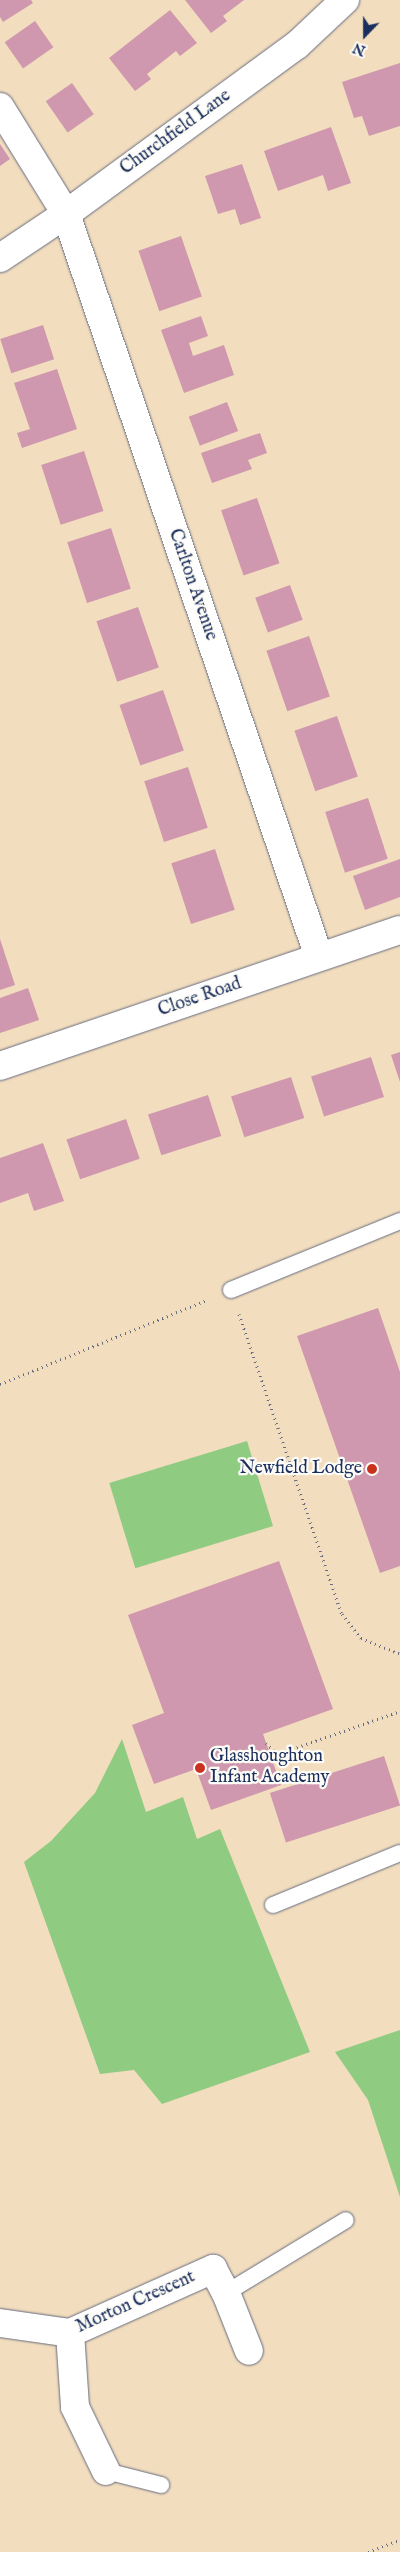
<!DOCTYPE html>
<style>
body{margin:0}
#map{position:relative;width:400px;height:2552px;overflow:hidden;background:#f2ddbe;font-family:"IM FELL English",serif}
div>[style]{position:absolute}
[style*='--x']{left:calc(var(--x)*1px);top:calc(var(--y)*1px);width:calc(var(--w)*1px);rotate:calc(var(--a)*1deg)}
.green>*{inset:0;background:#8fcc81;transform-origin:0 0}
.building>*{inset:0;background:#cf98ae;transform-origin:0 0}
.path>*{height:3px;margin-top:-1.5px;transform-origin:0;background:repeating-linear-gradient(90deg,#666c80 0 1px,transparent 0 5px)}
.roads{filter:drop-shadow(0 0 1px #666c80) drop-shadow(0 0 1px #666c80)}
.service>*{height:16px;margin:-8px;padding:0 8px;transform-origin:8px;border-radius:8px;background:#fff}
.minor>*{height:28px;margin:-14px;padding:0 14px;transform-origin:14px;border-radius:14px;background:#fff}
.dots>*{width:14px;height:14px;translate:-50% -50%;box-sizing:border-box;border:2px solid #fdfcf7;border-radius:50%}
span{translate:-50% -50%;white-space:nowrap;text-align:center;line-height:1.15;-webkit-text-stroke:4.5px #fdfcf7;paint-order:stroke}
.street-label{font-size:18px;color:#1b2f5e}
.poi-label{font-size:18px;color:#1b2f5e}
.right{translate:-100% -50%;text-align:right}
.left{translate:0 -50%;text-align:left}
.north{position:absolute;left:340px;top:10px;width:50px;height:50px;-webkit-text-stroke:4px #fdfcf7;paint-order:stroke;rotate:202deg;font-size:14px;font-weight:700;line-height:20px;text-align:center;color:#1b2f5e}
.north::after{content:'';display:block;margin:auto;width:18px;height:22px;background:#1b2f5e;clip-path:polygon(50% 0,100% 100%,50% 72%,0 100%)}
</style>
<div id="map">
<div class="green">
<i style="left:247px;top:1441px;width:89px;height:144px;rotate:73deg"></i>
<i style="clip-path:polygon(122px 1739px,146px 1812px,183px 1797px,197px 1839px,220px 1829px,310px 2052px,162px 2104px,134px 2070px,100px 2074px,24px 1862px,51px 1841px,95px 1793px)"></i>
<i style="clip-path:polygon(400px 2030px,400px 2197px,368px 2100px,335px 2052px)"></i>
</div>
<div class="building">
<i style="clip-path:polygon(0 0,31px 0,33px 3px,3px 22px,0 17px)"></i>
<i style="clip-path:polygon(185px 0,244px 0,223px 16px,227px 21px,211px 33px)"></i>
<i style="clip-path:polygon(170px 10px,197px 43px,180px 56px,176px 51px,147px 74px,151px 79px,135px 91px,109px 58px)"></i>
<i style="left:35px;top:21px;width:32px;height:37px;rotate:55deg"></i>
<i style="clip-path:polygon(400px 63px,400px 126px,369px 136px,362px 116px,354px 118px,342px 82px)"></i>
<i style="left:72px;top:83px;width:38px;height:32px;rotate:55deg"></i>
<i style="clip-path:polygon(331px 127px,351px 183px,328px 191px,323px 175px,278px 191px,264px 151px)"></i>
<i style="clip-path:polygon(0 144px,10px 159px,0 166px)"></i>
<i style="clip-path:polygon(242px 164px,261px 218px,240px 225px,235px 209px,218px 214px,205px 176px)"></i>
<i style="left:181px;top:236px;width:64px;height:45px;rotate:71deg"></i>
<i style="clip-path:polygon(201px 316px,208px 336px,189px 343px,193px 356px,224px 345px,234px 375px,184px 393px,161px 330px)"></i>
<i style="left:43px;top:325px;width:36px;height:45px;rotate:72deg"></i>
<i style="clip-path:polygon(57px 369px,77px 429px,22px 448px,17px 433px,30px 429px,14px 383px)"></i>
<i style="left:227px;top:402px;width:31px;height:41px;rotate:69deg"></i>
<i style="clip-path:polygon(260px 433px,267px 453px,248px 460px,252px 469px,212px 483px,201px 453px)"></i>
<i style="left:84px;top:451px;width:63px;height:45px;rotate:72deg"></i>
<i style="left:257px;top:498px;width:69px;height:38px;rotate:71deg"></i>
<i style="left:111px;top:528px;width:64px;height:46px;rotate:72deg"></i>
<i style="left:290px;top:585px;width:37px;height:37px;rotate:70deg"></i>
<i style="left:138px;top:607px;width:64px;height:44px;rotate:71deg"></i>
<i style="left:309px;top:636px;width:64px;height:45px;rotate:71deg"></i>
<i style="left:163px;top:690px;width:64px;height:46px;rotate:71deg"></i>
<i style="left:337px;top:716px;width:64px;height:45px;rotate:71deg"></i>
<i style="left:188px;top:767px;width:64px;height:46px;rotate:72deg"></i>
<i style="left:368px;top:798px;width:64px;height:45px;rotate:72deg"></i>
<i style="left:215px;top:849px;width:64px;height:46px;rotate:72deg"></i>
<i style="clip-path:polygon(400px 859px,400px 897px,365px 910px,353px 876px)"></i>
<i style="clip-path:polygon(0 939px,15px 985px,0 990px)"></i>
<i style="clip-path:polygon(28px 988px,39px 1020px,0 1033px,0 998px)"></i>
<i style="clip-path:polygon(400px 1052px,400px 1082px,391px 1055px)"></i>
<i style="left:371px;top:1057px;width:42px;height:63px;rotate:72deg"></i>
<i style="left:291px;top:1077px;width:43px;height:63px;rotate:72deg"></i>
<i style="left:208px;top:1095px;width:43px;height:63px;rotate:72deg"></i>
<i style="left:126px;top:1119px;width:42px;height:63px;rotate:71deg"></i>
<i style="clip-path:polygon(43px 1143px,64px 1201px,34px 1211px,28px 1193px,0 1203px,0 1158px)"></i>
<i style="clip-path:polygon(378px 1308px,400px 1372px,400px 1566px,380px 1573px,297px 1336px)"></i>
<i style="clip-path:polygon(279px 1561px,333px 1709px,263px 1734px,281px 1785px,211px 1810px,196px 1769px,154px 1784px,132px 1725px,164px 1713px,128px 1615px)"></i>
<i style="left:384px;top:1756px;width:52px;height:120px;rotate:72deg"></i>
</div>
<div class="path">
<i style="--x:239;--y:1314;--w:317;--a:71.1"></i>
<i style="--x:342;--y:1614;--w:31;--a:52"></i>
<i style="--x:361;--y:1638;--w:42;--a:22.3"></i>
<i style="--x:0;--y:1384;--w:223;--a:-22.1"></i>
<i style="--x:266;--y:1743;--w:16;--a:43"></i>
<i style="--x:278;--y:1754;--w:129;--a:-19.4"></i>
<i style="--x:368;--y:2552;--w:34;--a:-21"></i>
</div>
<div class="roads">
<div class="service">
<i style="--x:231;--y:1290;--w:183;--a:-22.2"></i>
<i style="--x:273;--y:1905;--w:137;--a:-22.3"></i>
<i style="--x:226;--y:2293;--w:140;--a:-31.3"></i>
<i style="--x:106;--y:2471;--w:57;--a:14.3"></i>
</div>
<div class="minor">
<i style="--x:0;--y:107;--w:126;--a:58.3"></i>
<i style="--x:66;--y:214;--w:785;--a:71.2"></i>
<i style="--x:0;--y:258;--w:79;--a:-33.7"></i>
<i style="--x:66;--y:214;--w:286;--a:-36.2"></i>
<i style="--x:297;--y:45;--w:66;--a:-43.2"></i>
<i style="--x:0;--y:1066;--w:422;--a:-18.8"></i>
<i style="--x:0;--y:2323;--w:71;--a:8.1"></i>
<i style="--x:70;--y:2333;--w:157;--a:-24.1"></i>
<i style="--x:213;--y:2269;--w:27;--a:62"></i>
<i style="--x:226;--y:2293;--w:62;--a:68.4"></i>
<i style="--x:70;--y:2333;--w:74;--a:86.1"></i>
<i style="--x:75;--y:2407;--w:71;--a:64.2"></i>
</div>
</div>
<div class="dots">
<i style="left:372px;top:1469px;background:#c8321e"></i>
<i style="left:200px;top:1768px;background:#c8321e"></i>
</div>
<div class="street-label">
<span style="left:176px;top:133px;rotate:-36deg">Churchfield Lane</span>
<span style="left:192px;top:585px;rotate:71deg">Carlton Avenue</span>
<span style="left:200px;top:998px;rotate:-19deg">Close Road</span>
<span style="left:136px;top:2303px;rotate:-24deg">Morton Crescent</span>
</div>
<div class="poi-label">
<span class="right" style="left:362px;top:1469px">Newfield Lodge</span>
<span class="left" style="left:210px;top:1768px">Glasshoughton<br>Infant Academy</span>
</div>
<div class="north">N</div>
</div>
